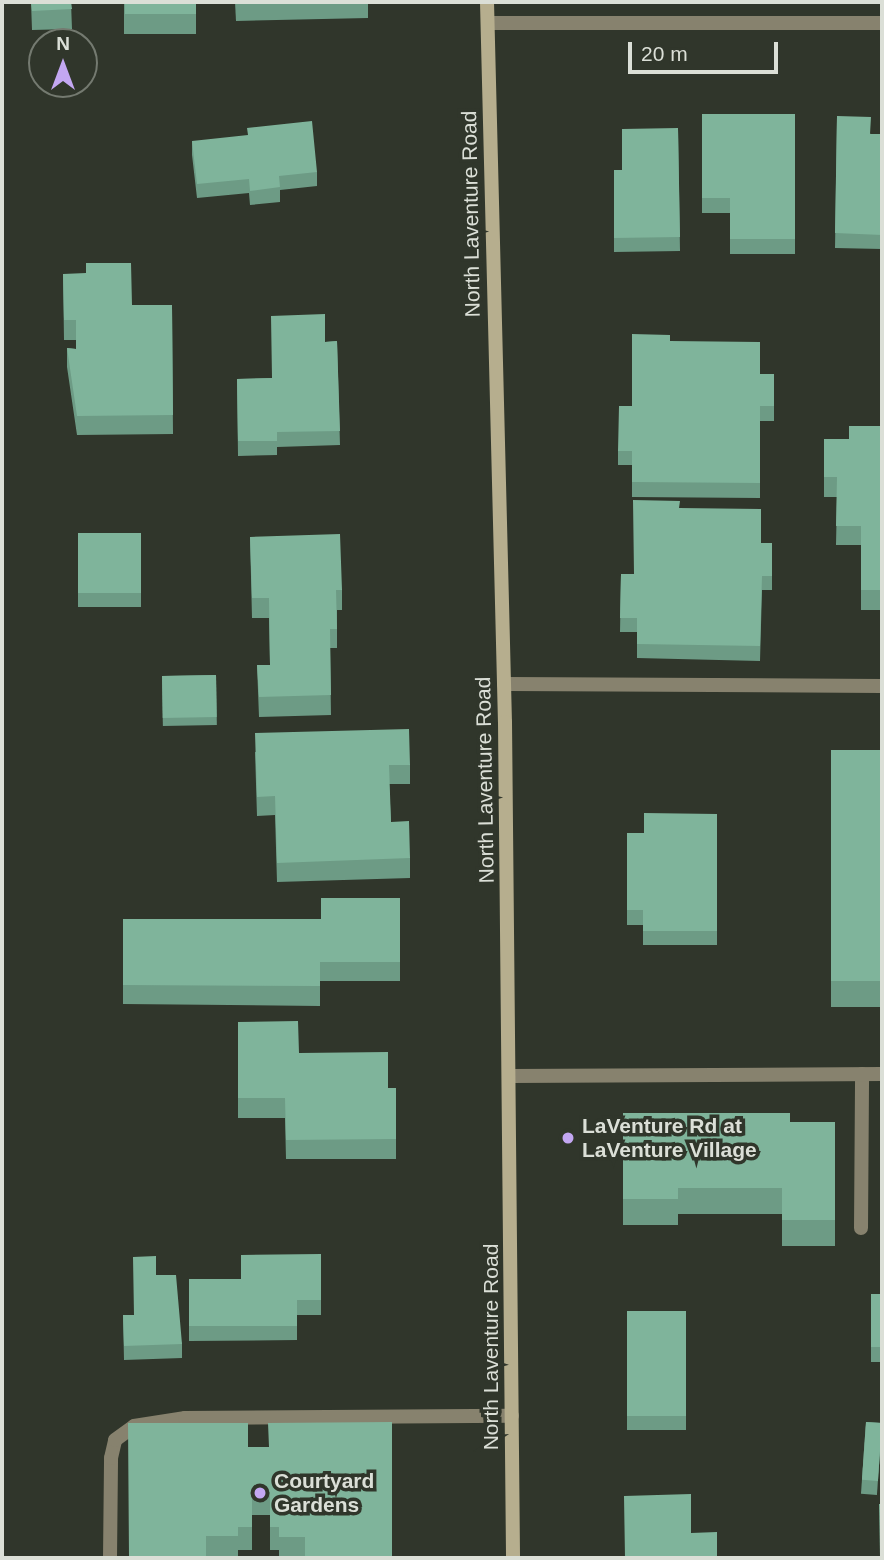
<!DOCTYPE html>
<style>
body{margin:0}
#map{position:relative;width:884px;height:1560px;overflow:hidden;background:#30362b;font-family:Helvetica,sans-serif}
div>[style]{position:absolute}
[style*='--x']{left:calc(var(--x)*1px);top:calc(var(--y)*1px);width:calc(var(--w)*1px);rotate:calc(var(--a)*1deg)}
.lane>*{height:14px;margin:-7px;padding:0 7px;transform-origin:7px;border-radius:7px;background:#87826e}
.street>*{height:14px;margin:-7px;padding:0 7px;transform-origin:7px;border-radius:7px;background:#87826e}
.secondary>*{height:14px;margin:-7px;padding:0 7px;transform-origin:7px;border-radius:7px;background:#b6ae8e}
.wall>*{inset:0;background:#6d9b85;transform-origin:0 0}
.building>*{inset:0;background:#7fb49b;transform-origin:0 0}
.dots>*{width:19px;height:19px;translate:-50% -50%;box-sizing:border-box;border:4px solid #30362b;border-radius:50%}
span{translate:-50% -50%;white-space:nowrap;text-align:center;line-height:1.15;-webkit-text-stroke:7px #30362b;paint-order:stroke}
.street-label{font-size:21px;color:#dbdfd7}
.poi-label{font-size:21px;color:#dbdfd7;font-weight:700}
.left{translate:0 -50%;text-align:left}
.frame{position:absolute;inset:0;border:4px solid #dbdfd7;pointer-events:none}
.north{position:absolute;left:28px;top:28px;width:70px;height:70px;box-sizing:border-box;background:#30362b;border:2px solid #747a70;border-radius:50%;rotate:0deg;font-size:19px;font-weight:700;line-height:28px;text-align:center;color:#dbdfd7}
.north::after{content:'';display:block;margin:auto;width:24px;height:32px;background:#c3a7f2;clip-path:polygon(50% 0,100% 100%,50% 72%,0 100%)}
.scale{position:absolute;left:628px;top:42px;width:150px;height:32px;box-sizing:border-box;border:4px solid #dbdfd7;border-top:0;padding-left:9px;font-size:21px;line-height:24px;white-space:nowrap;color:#dbdfd7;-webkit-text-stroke:5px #30362b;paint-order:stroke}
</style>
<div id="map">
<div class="lane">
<i style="--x:504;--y:684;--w:378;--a:0.3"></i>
<i style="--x:861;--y:1228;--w:154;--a:-89.6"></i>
<i style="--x:110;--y:1558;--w:100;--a:-89.4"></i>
<i style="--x:111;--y:1458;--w:18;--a:-77"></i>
<i style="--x:115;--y:1440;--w:24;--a:-36"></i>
<i style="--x:134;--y:1426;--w:52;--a:-8.9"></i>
<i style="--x:185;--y:1418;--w:327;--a:-0.4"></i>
</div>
<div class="street">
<i style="--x:488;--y:23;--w:394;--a:0"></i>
<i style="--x:511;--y:1076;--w:371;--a:-0.3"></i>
</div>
<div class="secondary">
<i style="--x:487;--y:2;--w:720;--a:88.57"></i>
<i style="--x:505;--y:722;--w:836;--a:89.45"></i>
</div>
<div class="wall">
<i style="clip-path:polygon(31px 2px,81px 2px,71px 2px,72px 29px,32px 30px)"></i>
<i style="left:124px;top:2px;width:72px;height:32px"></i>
<i style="clip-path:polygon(235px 2px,368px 2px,368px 18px,236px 21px)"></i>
<i style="clip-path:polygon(702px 114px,795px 114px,795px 254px,730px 254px,730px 213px,702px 213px)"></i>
<i style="clip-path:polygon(837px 116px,871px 134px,882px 134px,882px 249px,835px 248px)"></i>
<i style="clip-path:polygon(678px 128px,680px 251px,614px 252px,614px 170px,622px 170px)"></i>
<i style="clip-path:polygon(192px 141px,317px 172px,317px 186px,280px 190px,280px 202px,250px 205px,249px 193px,197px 198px,192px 155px)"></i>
<i style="clip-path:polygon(63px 274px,132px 305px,172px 305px,173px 434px,77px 435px,67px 367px,67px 348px,76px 349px,76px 340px,64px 340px)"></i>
<i style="clip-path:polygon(337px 341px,340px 445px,277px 447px,277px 455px,238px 456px,237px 379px,272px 378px,325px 342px)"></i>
<i style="clip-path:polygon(670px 341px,760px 374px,774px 374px,774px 421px,760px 421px,760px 498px,632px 497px,632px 465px,618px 465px,618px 451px,632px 406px)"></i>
<i style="clip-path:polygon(882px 426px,882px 610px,861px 610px,861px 545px,836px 545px,837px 497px,824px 497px,824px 439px,849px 439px)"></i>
<i style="clip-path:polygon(680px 508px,761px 543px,772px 543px,772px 590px,762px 590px,760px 661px,637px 658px,637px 632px,620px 632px,621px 574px,634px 574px)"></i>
<i style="left:78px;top:533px;width:63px;height:74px"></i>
<i style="clip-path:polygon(250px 537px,342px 590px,342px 610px,337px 610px,337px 648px,330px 648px,331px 715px,259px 717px,257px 665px,270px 665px,269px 618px,252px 618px)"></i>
<i style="left:216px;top:675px;width:50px;height:54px;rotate:89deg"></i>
<i style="left:831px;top:750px;width:51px;height:257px"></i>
<i style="clip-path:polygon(255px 752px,410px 765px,410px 784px,389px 784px,391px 822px,410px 858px,410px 878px,277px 882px,275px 815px,257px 816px)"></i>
<i style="clip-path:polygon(717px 814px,717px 945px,643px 945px,643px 925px,627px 925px,627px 833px,644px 833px)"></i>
<i style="clip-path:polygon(400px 898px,400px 981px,320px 981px,320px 1006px,123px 1004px,123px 919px,321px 919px)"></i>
<i style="clip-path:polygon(238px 1022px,299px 1053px,388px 1088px,396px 1088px,396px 1159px,286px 1159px,285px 1118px,238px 1118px)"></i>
<i style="clip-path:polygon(623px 1113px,790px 1122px,835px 1122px,835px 1246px,782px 1246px,782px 1214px,678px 1214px,678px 1225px,623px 1225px)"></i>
<i style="clip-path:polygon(321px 1254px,321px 1315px,297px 1315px,297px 1340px,189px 1341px,189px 1279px,241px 1279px)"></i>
<i style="clip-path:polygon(156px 1275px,182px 1344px,182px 1358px,124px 1360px,123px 1315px,134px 1315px)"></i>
<i style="left:871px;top:1294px;width:11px;height:68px"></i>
<i style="left:627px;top:1311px;width:59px;height:119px"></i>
<i style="left:866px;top:1422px;width:16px;height:72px;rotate:4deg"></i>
<i style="clip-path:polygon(248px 1447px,392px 1558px,279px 1558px,279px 1550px,270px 1550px,270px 1515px,252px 1515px,252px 1550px,238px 1550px,238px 1558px,128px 1558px)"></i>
</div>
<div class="building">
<i style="clip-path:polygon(31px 2px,71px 2px,72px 9px,32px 11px)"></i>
<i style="left:125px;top:2px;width:71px;height:12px"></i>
<i style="clip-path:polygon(702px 114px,795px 114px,795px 239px,730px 239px,730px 198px,702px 198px)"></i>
<i style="clip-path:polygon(837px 116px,871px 117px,870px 134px,882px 134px,882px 235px,835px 233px)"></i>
<i style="clip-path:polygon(312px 121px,317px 172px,279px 176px,280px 187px,250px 191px,249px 179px,197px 184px,192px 141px,248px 135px,247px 128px)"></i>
<i style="clip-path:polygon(678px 128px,680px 237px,614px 238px,614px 170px,622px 170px,622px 129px)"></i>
<i style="clip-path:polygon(86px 263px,131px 263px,132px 305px,172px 305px,173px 415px,77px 416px,67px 348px,76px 349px,76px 320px,64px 320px,63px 274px,86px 273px)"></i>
<i style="clip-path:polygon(325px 314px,325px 342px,337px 341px,340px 431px,277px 432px,277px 441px,238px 441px,237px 379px,272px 378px,271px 316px)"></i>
<i style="clip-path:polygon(632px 334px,670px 335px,670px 341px,760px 342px,760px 374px,774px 374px,774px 406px,760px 406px,760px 483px,632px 482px,632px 451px,618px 451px,619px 406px,632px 406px)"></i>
<i style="clip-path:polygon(849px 426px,882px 426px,882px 590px,861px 590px,861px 526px,836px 526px,837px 477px,824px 477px,824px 439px,849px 439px)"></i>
<i style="clip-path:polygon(633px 500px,680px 501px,679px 508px,761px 509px,761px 543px,772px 543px,772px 576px,762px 576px,760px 646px,637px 644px,637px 618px,620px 618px,621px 574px,634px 574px)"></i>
<i style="left:78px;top:533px;width:63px;height:60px"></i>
<i style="clip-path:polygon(340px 534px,342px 590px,336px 590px,337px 629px,330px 629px,331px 695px,259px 697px,257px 665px,270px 665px,269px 598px,252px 598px,250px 537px)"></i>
<i style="left:216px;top:675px;width:42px;height:54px;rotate:89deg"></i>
<i style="clip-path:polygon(409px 729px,410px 765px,389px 765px,391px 822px,409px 821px,410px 858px,277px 863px,275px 796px,257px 797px,255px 733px)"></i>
<i style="left:831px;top:750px;width:51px;height:231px"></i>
<i style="clip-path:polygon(644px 813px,717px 814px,717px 931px,643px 931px,643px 910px,627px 910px,627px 833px,644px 833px)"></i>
<i style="clip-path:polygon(321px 898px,400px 898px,400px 962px,320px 962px,320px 986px,123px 985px,123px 919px,321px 919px)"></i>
<i style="clip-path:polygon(298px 1021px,299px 1053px,388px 1052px,388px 1088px,396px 1088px,396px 1139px,286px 1140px,285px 1098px,238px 1098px,238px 1022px)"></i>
<i style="clip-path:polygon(623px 1113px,790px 1113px,790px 1122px,835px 1122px,835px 1220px,782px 1220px,782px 1188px,678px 1188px,678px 1199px,623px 1199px)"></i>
<i style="clip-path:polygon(321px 1254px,321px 1300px,297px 1300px,297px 1326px,189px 1326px,189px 1279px,241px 1279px,241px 1255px)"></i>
<i style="clip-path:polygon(156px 1256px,156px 1275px,176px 1275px,182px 1344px,124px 1346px,123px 1315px,134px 1315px,133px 1257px)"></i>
<i style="left:871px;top:1294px;width:11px;height:53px"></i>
<i style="left:627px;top:1311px;width:59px;height:105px"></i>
<i style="clip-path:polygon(392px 1422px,392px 1558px,305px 1558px,305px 1537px,279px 1537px,279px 1527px,270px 1527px,270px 1492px,252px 1492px,252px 1527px,238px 1527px,238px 1536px,206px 1536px,206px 1558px,129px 1558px,128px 1423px,248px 1423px,248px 1447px,269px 1447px,268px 1423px)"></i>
<i style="left:866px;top:1422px;width:16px;height:58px;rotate:4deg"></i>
<i style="clip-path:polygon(691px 1494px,691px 1533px,717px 1532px,717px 1558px,625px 1558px,624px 1496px)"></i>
<i style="clip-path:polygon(879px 1504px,882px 1504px,882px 1557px,880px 1557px)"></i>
</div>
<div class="dots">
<i style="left:568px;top:1138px;background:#c3a7f2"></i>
<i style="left:260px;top:1493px;background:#c3a7f2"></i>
</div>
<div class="street-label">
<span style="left:471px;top:214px;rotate:-91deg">North Laventure Road</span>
<span style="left:485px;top:780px;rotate:-91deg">North Laventure Road</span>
<span style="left:491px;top:1347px;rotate:-90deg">North Laventure Road</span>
</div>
<div class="poi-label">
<span class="left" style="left:582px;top:1138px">LaVenture Rd at<br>LaVenture Village</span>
<span class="left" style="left:274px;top:1493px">Courtyard<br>Gardens</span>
</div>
<div class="frame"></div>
<div class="north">N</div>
<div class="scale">20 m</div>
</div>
